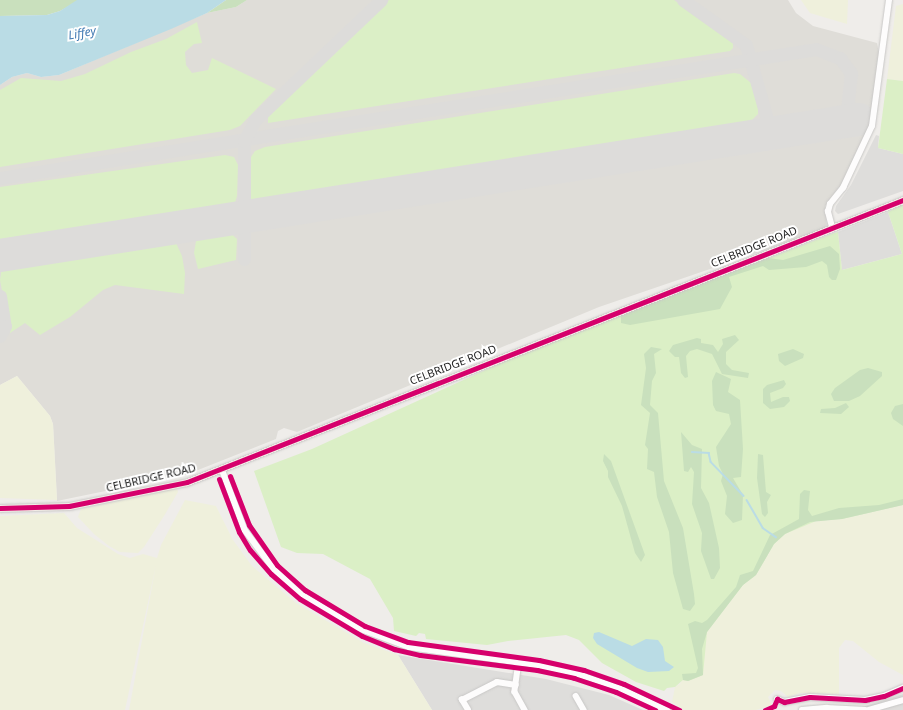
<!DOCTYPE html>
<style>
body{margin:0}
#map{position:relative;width:903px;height:710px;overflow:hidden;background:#efedea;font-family:"Noto Sans",sans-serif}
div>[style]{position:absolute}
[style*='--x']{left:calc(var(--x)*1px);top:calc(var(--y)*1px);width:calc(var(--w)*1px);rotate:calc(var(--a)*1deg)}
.residential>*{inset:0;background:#dedddb}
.airport>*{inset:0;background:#dfddd8}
.farmland>*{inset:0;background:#eff0dc}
.grass>*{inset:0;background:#dbefc6}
.forest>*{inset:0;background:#c9e0bd}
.water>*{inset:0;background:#badce5}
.stream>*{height:1.5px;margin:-0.75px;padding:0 0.75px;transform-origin:0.75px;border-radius:0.75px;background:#badce5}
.taxiway>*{height:13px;margin:-6.5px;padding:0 6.5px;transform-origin:6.5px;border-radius:6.5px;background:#dddcda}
.runway>*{height:33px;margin:-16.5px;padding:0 16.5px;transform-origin:16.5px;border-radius:16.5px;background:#dddcda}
.roads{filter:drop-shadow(0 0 1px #c8c7c6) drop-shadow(0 0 1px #c8c7c6)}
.minor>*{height:5.5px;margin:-2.75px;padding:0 2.75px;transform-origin:2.75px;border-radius:2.75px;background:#fdfcfc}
.major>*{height:7px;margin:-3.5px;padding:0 3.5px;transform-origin:3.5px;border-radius:3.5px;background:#f2ede6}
.cycleway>*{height:5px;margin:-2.5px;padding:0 2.5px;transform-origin:2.5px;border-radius:2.5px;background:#d6006c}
span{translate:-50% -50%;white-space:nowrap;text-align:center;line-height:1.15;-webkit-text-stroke:4px #fff;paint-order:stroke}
.street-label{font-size:11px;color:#212121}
.water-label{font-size:12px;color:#4079b2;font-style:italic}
</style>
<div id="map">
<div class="residential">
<i style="clip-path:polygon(876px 135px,879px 136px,878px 148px,903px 154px,903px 191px,838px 214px,835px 211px,836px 206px,851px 185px)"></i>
<i style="clip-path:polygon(888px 212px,902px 254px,842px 270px,838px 232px)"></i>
<i style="clip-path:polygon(398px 655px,546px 679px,609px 695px,643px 710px,432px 710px)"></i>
<i style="clip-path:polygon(903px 694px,903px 710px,841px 710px,859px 708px)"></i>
</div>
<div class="airport">
<i style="clip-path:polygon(247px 0,788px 0,796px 13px,813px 26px,877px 43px,880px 59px,871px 122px,840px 188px,825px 206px,827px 229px,599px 307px,297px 432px,284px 428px,278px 431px,276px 439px,188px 474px,57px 501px,53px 424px,50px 416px,17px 376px,0 385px,0 85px,12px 77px,27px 73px,41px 77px,59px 75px,207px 13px,236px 7px)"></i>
</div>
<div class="farmland">
<i style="clip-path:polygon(801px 0,848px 0,847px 24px,810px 13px)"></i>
<i style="clip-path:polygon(903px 4px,903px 81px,887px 79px,896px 6px)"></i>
<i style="clip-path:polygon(17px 376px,50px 416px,53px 424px,57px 500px,0 498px,0 385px)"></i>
<i style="clip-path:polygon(177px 488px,178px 492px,164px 516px,144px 547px,138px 553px,120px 552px,109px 546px,94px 534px,78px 517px,81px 509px)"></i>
<i style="clip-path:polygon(185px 500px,216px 506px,233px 540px,252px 566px,296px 603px,364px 643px,398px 655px,432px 710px,129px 710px,156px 565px,125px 710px,0 710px,0 516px,64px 513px,77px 528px,118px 554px,130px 558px,143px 554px,157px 558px,161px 545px)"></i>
<i style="clip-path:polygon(903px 505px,903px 675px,879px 662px,853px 641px,845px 640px,839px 648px,839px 694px,800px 693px,788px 697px,781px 691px,775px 690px,768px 697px,772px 705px,756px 710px,684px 710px,672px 702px,675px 687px,680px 684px,702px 649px,707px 632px,743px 585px,756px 575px,774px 544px,785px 534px,810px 522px,842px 519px)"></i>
</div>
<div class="grass">
<i style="clip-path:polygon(389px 0,674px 0,728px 38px,733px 43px,733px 48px,730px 51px,268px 123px,268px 114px)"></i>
<i style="clip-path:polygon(197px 22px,202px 43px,194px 44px,185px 52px,186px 65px,192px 73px,208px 70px,212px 58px,276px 89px,240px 126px,230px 130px,0 167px,0 90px,21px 78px,61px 81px,85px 74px,131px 52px,166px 39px)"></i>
<i style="clip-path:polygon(734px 73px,740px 74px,751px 83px,758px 108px,758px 114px,748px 124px,487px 166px,251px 200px,249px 160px,255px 151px,265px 147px)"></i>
<i style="clip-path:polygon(887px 79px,903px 81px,903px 154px,878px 148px)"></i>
<i style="clip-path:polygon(225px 155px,234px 157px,238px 165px,237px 196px,235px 203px,230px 205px,0 239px,0 187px)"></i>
<i style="clip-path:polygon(903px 204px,903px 505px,842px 519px,816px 521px,785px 534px,774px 544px,756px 575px,743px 585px,707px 632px,703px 675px,688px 681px,683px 680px,675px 687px,667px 688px,664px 691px,636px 682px,602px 663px,579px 640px,566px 635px,508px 641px,487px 645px,426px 639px,425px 634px,419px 633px,416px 636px,394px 631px,393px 618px,370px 579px,323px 554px,297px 553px,281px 547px,254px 471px,312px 449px,525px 352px,834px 233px,838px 232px,842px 270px,902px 254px,888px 212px)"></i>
<i style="clip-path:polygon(227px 230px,237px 239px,236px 260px,198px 269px,194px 253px,197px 235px)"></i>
<i style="clip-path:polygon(172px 240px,176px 243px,182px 256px,185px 273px,184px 294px,115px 285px,103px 290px,70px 317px,40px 335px,25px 323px,10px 333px,0 280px,2px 266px)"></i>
</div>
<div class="forest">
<i style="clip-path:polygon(0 0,80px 0,60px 11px,47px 15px,0 16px)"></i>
<i style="clip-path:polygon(226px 0,247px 0,236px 7px,207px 13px)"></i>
<i style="clip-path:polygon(830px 246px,839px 254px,840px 269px,836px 280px,832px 280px,829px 277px,827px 265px,822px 261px,806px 267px,769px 270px,763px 266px,729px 277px,732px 287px,720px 309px,630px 325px,621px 323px,621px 314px,768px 258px,783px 260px)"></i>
<i style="clip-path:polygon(735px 335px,739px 340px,726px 352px,726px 364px,732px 370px,749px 373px,748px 378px,722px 374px,712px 354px,697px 349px,690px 351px,686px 356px,688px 377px,685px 378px,681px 373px,679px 357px,675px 357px,669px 351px,673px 345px,697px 338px,701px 339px,701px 343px,713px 345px,718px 352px,723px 344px,722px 339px)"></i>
<i style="clip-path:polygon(651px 347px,662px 349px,654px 354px,656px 373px,652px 381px,650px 405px,658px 413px,664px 481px,683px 528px,694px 594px,695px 604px,690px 611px,683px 609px,673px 573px,669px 532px,657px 497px,654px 472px,647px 469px,648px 449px,645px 445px,650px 413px,641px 405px,646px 368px,644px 354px)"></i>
<i style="clip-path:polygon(793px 349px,804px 354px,803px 358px,785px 366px,779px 361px,778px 354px)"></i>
<i style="clip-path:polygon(868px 368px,882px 372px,882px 376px,860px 396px,849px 401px,834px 401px,831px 394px,835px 388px,860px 370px)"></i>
<i style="clip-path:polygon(716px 372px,731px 379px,728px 392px,740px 400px,743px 449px,741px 477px,733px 478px,743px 495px,742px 520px,733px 523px,725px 514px,727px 496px,721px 481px,723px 474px,719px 466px,716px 447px,731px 424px,729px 414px,716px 411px,713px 405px,712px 381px)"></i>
<i style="clip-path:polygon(784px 380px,786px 384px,783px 388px,770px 393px,771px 402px,783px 397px,789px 397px,790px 401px,784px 407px,770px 409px,763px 403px,763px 389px,767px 385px)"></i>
<i style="clip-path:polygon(846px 403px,849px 407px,841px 414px,820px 413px,821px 409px,835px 408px)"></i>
<i style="clip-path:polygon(903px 404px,903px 426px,893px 419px,891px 413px,895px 406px)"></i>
<i style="clip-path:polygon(681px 432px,692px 445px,702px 449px,701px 488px,709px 503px,719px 548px,720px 568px,714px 579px,711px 579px,701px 551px,702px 533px,692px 504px,694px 472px,691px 467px,688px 472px,684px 471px)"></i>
<i style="clip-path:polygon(604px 454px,611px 461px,645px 555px,641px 562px,635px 553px,622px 506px,608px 477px,608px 471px,603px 461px)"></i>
<i style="clip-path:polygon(758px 454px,763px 455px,766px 492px,771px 495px,767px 502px,768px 513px,765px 517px,762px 514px,757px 478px)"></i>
<i style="clip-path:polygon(804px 490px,810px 491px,808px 510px,812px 516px,839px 508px,879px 505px,903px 499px,903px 505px,842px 519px,810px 522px,785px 534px,774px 544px,756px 575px,743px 585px,707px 632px,702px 649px,703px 675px,688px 681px,683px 680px,682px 674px,696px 673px,698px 668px,688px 624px,695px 621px,702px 623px,707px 620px,736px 587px,740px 575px,753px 571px,770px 535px,799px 519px,800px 494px)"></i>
</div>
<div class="water">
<i style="clip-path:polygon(77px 0,226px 0,207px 13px,171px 29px,59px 75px,41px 77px,27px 73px,12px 77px,0 85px,0 16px,47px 15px,60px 11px)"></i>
<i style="clip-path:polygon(599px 632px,632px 646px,646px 639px,658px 640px,663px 647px,665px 661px,674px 667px,669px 671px,648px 672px,637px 668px,597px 644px,593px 638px,594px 633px)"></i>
</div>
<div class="stream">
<i style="--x:692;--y:452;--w:17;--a:3"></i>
<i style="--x:709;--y:453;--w:9;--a:77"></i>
<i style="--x:711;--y:462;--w:47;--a:45.9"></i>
<i style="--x:747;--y:500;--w:32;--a:60"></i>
<i style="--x:763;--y:528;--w:16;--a:35"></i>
</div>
<div class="taxiway">
<i style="--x:683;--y:0;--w:77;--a:35.5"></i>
<i style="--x:746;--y:45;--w:91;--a:74.1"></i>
<i style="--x:0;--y:178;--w:826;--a:-8.98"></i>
<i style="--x:816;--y:49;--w:26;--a:21"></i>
<i style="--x:840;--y:58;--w:19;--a:54"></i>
<i style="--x:851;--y:73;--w:37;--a:96"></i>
<i style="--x:847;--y:110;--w:14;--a:129"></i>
<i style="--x:838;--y:121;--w:8;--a:166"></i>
<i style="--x:244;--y:259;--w:118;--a:-90"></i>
<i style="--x:244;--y:141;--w:24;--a:-62"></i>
<i style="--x:255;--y:120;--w:174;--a:-43.6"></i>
<i style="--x:0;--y:296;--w:30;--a:81"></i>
<i style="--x:5;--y:326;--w:11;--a:117"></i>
</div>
<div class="runway">
<i style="--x:0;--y:255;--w:869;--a:-9.01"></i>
</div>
<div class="roads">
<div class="minor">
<i style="--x:832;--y:227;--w:16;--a:-105"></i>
<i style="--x:828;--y:212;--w:8;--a:-76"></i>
<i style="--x:830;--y:204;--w:21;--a:-51"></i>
<i style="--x:843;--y:188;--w:68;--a:-64.9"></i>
<i style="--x:872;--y:126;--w:127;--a:-82.3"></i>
<i style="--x:222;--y:469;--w:65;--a:69.3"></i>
<i style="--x:245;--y:530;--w:49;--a:53.4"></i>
<i style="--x:274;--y:569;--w:37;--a:43"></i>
<i style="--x:301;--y:594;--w:66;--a:30.8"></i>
<i style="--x:358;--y:628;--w:54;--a:20.4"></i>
<i style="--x:409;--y:647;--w:128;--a:8.1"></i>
<i style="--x:536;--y:665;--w:40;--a:12"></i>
<i style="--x:575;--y:673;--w:46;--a:18.8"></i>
<i style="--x:619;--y:688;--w:53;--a:24.6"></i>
<i style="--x:519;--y:662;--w:30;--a:98"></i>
<i style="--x:515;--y:692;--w:21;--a:61"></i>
<i style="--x:576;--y:696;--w:16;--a:60"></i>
<i style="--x:777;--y:699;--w:8;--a:23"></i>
<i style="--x:784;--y:702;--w:26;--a:-11"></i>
<i style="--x:810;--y:697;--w:55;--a:3.1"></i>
<i style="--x:865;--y:700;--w:19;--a:-12"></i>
<i style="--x:884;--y:696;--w:21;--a:-23"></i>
<i style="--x:468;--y:710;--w:12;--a:-121"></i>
<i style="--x:462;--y:700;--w:39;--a:-27"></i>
<i style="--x:497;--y:682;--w:19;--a:9"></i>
<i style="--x:802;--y:710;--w:25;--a:-5"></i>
<i style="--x:827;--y:708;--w:38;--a:3"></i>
<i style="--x:869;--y:710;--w:35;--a:-16"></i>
</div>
<div class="major">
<i style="--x:0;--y:508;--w:69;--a:-1.7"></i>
<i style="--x:69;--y:506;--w:120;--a:-11.5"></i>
<i style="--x:187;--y:482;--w:770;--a:-21.5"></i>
</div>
</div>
<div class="cycleway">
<i style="--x:230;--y:476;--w:53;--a:68.8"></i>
<i style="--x:249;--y:525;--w:49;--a:55"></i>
<i style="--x:277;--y:565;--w:38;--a:42"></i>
<i style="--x:305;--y:590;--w:70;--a:31"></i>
<i style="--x:365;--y:626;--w:46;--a:20.4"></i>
<i style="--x:408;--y:642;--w:132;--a:7.8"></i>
<i style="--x:539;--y:660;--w:46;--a:12.5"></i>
<i style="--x:584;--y:670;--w:42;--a:19.3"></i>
<i style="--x:624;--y:684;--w:61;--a:25.3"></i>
<i style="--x:219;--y:479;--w:57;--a:69.3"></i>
<i style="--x:239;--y:532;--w:21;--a:59"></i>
<i style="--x:250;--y:550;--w:32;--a:49"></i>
<i style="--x:271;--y:574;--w:38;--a:41"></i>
<i style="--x:300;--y:599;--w:72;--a:30.8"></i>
<i style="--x:362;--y:636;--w:35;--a:22"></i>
<i style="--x:394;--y:649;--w:27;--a:13"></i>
<i style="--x:420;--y:655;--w:118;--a:7.3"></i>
<i style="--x:537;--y:670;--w:38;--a:12"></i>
<i style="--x:574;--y:678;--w:44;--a:18.4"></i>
<i style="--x:616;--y:692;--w:43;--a:24.8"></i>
<i style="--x:0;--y:508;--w:69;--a:-1.7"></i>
<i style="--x:69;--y:506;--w:120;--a:-11.5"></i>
<i style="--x:187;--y:482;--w:770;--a:-21.5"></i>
<i style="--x:765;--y:710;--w:10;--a:-24"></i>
<i style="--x:774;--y:706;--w:8;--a:-67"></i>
<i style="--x:777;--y:699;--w:8;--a:23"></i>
<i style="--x:784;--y:702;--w:26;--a:-11"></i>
<i style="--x:810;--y:697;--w:55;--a:3.1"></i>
<i style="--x:865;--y:700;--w:19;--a:-12"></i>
<i style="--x:884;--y:696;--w:21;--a:-23"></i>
</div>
<div class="street-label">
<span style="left:754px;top:247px;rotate:-22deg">CELBRIDGE ROAD</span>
<span style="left:453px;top:365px;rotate:-21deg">CELBRIDGE ROAD</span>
<span style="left:151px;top:478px;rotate:-13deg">CELBRIDGE ROAD</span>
</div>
<div class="water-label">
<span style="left:82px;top:33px;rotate:-10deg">Liffey</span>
</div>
</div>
